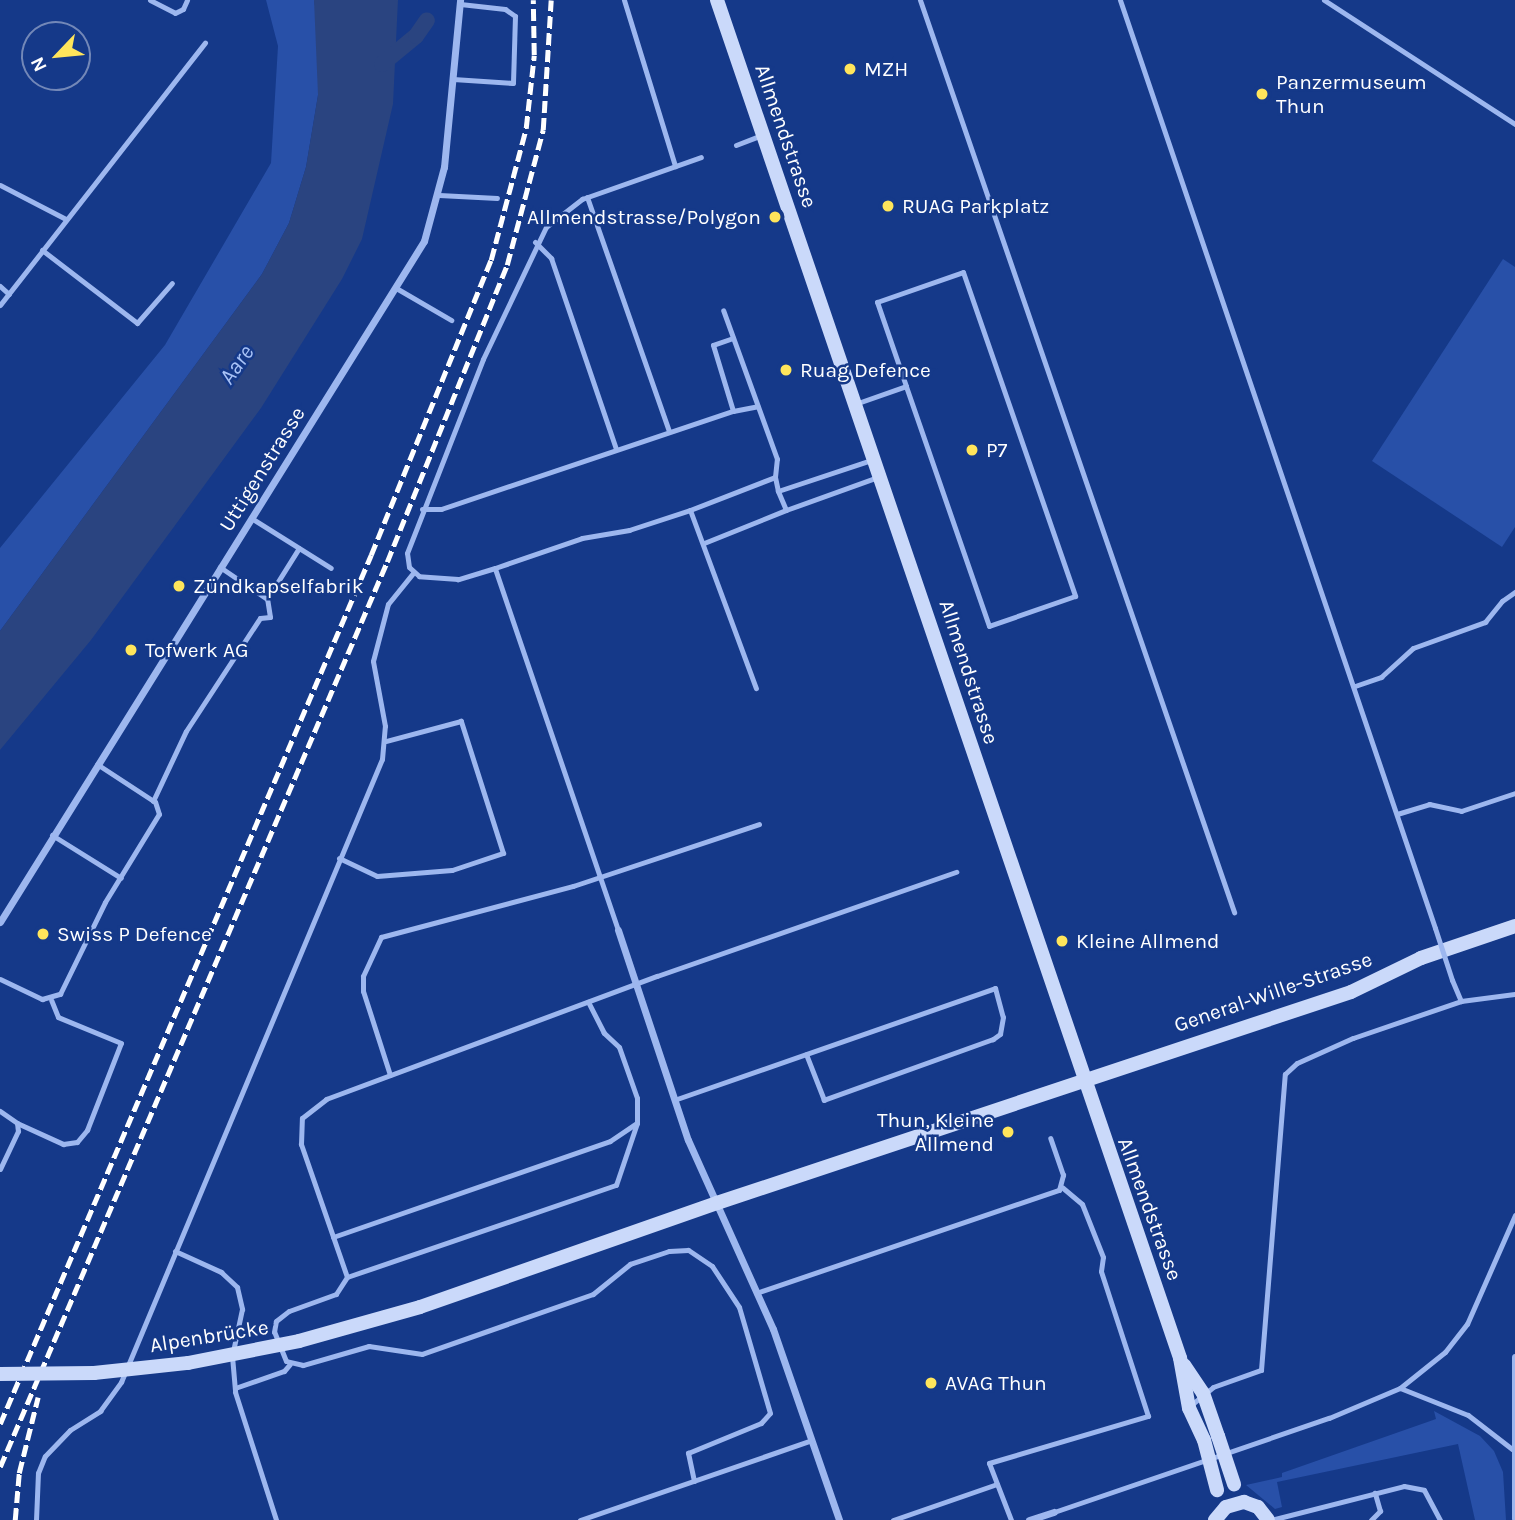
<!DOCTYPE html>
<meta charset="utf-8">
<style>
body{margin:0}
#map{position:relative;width:1515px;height:1520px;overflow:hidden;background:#153989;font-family:Karla,sans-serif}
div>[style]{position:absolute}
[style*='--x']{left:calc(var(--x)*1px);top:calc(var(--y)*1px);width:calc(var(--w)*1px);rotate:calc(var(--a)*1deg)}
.green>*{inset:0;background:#2850a8}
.water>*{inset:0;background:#2a4480}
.canal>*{height:16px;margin:-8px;padding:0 8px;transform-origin:8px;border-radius:8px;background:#2a4480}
.lane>*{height:5px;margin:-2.5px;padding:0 2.5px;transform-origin:2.5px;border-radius:2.5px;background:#9db7ef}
.street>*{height:7px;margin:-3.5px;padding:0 3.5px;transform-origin:3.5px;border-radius:3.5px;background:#9db7ef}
.secondary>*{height:14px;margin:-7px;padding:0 7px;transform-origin:7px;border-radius:7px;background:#cad9fa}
.rail>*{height:4.5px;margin-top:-2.25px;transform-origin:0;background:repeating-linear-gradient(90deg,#fff 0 12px,transparent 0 17px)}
.lane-bridge>*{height:5px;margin:-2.5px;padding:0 2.5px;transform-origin:2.5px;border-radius:2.5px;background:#9db7ef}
.secondary-bridge>*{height:14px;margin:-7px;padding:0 7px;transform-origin:7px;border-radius:7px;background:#cad9fa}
.dots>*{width:19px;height:19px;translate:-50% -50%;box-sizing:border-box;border:4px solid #153989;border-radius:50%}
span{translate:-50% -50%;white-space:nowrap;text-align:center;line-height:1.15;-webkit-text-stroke:5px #153989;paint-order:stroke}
.poi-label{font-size:21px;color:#fff}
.left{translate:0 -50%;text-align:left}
.right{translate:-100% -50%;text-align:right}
.street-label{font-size:21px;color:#fff}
.water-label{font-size:23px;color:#a8c2f6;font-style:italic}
.north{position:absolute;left:21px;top:21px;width:70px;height:70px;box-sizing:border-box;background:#153989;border:2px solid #7388b8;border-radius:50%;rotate:244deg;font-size:19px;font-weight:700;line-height:28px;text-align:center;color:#fff}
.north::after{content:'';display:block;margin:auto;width:24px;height:32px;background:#ffe55b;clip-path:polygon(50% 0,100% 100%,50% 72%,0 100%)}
</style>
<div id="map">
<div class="green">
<i style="clip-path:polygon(266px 0,314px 0,318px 24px,318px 95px,306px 167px,289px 223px,262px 274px,0 631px,0 548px,165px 345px,271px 163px,278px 46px)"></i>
<i style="clip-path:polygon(1503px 259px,1515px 267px,1515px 527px,1502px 547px,1372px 461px)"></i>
<i style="clip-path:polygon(1434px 1411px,1480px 1436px,1494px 1451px,1503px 1472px,1506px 1520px,1475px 1520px,1458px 1444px,1277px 1482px,1282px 1507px,1275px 1509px,1246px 1485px,1282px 1477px,1282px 1473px,1436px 1419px)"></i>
</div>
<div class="water">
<i style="clip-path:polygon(314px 0,398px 0,393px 104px,362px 239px,342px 279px,261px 408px,91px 640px,0 750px,0 631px,262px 274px,289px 223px,306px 167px,318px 95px)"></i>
</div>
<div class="canal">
<i style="--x:382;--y:64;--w:44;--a:-39.5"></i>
<i style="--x:416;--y:36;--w:19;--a:-55"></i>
</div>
<div class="lane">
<i style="--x:150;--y:0;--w:28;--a:27"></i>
<i style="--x:175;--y:13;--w:9;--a:-27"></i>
<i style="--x:183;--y:9;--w:10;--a:-66"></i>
<i style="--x:624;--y:0;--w:174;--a:72.9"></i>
<i style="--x:920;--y:0;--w:965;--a:71"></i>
<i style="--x:1120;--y:0;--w:980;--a:71.25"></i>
<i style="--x:1324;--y:0;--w:228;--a:33"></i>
<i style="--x:453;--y:79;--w:60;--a:3.8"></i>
<i style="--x:513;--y:83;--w:67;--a:-88.3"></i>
<i style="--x:515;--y:16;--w:12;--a:-145"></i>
<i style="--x:505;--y:9;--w:45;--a:-173.7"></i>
<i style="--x:736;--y:145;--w:26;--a:-21"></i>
<i style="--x:0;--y:185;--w:74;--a:27.3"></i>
<i style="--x:439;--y:195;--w:58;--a:3"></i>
<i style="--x:587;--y:197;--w:248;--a:70.7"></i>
<i style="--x:535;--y:242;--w:23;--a:45"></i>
<i style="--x:551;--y:258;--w:202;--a:71.2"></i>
<i style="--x:42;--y:250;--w:120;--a:37.5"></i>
<i style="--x:137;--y:323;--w:53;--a:-48.8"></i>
<i style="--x:0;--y:286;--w:12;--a:42"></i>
<i style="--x:396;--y:288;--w:64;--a:30.2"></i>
<i style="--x:0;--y:305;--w:333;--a:-52"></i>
<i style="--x:733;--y:338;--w:21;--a:161"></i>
<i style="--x:713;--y:345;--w:69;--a:73.1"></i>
<i style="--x:855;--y:404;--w:54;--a:-19.4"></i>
<i style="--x:906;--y:386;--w:89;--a:-109"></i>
<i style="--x:877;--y:302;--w:91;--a:-19.2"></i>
<i style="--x:963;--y:272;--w:343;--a:70.9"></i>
<i style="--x:1075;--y:596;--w:91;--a:160.8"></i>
<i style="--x:989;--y:626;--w:254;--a:-109.1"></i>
<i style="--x:775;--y:477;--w:14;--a:78"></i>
<i style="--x:778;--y:491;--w:98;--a:-18.4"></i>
<i style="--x:422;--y:509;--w:19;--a:0"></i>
<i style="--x:441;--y:509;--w:308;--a:-18.6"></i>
<i style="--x:733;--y:411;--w:25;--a:-11"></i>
<i style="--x:690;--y:510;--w:190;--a:69.7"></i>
<i style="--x:786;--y:510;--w:98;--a:-19.7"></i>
<i style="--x:251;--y:518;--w:94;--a:32"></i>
<i style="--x:704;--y:543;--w:88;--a:-21.9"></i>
<i style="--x:786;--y:510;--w:21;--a:-113"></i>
<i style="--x:495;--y:568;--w:92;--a:-19"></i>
<i style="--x:582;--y:538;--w:48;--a:-9.7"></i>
<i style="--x:629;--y:530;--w:64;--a:-18.2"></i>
<i style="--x:690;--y:510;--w:91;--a:-21.2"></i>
<i style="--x:775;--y:477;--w:18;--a:-84"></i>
<i style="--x:777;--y:459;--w:158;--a:-109.9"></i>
<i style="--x:267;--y:599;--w:60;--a:-57.9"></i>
<i style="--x:1355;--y:686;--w:28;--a:-19"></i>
<i style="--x:1381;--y:677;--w:43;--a:-42.2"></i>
<i style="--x:1413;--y:648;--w:77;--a:-19.9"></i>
<i style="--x:1485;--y:622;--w:27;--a:-51"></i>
<i style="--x:1502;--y:601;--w:16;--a:-35"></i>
<i style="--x:153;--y:801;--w:77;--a:-64.8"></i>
<i style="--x:186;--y:731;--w:135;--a:-56.8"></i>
<i style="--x:260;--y:618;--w:10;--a:-6"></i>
<i style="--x:270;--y:617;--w:18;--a:-99"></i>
<i style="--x:267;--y:599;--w:57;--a:-145.8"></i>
<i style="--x:1397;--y:814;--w:34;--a:-17"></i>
<i style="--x:1429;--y:804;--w:33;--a:12"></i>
<i style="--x:1461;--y:811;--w:57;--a:-18.4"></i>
<i style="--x:52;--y:835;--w:81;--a:31.9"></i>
<i style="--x:339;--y:858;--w:42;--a:25.3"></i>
<i style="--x:377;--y:876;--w:75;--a:-4.6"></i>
<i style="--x:452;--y:870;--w:54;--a:-18.4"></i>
<i style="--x:503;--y:853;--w:139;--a:-107.7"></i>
<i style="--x:461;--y:721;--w:78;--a:165.1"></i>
<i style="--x:618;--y:930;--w:382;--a:-108.8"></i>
<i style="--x:495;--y:568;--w:39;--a:163"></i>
<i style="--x:458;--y:579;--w:39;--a:-176"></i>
<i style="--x:419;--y:576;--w:13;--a:-138"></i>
<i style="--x:409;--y:567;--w:14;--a:-98"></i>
<i style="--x:407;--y:553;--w:208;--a:-68.6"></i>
<i style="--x:483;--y:359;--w:146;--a:-64.5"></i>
<i style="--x:546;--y:227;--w:46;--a:-37.9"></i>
<i style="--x:582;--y:199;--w:126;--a:-19.4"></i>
<i style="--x:0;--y:979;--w:47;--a:25.5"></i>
<i style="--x:42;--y:999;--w:19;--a:-16"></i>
<i style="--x:60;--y:994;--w:102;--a:-63.9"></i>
<i style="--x:105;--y:902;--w:103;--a:-58.5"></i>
<i style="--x:159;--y:814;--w:13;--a:-108"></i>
<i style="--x:155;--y:802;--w:69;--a:-146.8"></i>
<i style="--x:1452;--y:980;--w:23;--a:67"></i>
<i style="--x:390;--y:1075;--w:88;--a:-107.8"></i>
<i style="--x:363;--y:991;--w:15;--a:-90"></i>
<i style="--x:363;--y:976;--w:43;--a:-65.2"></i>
<i style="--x:381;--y:937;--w:199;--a:-14.9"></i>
<i style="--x:573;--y:886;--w:196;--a:-18.4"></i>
<i style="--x:674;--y:1100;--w:340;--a:-19.2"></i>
<i style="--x:995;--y:988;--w:30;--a:75"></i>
<i style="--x:1003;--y:1017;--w:17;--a:100"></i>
<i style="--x:1000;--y:1034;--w:9;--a:144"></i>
<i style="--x:993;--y:1039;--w:180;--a:160.2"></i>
<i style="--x:824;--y:1100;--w:49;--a:-111.4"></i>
<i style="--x:0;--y:1111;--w:21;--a:35"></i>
<i style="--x:17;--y:1123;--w:8;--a:83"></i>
<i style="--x:18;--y:1131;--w:42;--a:115.3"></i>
<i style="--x:17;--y:1123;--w:51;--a:24.5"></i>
<i style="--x:63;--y:1144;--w:14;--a:-8"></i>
<i style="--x:77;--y:1142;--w:16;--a:-50"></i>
<i style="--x:87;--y:1130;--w:93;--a:-68.7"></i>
<i style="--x:121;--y:1043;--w:68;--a:-157.6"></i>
<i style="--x:58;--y:1017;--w:18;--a:-112"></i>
<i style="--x:333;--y:1237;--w:293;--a:-19.1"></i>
<i style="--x:610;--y:1141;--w:32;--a:-34"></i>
<i style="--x:637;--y:1123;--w:25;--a:-90"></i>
<i style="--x:637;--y:1098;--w:54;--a:-109.4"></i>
<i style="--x:619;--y:1047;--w:21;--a:-137"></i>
<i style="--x:604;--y:1033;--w:35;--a:-117"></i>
<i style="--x:175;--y:1251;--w:51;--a:24.5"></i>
<i style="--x:221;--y:1272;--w:22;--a:43"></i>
<i style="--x:237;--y:1287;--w:23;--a:77"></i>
<i style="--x:242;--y:1309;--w:48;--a:102"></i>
<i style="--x:232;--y:1356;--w:36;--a:85"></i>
<i style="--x:235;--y:1392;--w:134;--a:72.2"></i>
<i style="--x:347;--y:1277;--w:284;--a:-18.9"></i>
<i style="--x:616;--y:1185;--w:65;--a:-71.3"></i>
<i style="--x:756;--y:1293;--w:320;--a:-18.8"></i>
<i style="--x:1059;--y:1190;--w:16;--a:-75"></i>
<i style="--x:1063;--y:1175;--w:39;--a:-109"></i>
<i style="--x:235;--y:1388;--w:52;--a:-19.1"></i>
<i style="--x:284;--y:1371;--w:9;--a:-49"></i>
<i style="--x:1400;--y:1388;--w:73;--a:21.7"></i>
<i style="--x:1468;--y:1415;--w:56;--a:37.7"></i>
<i style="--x:1191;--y:1405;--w:28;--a:-39"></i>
<i style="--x:1213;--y:1387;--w:51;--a:-19.5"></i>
<i style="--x:1261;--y:1370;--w:297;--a:-85.4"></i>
<i style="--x:1285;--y:1074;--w:16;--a:-43"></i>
<i style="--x:1297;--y:1063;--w:61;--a:-24.1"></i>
<i style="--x:1353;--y:1038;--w:114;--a:-18.9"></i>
<i style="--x:1461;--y:1001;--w:54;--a:-7.4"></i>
<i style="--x:694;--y:1481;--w:29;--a:-102"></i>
<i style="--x:688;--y:1453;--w:79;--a:-22.3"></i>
<i style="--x:761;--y:1423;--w:13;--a:-48"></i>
<i style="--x:770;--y:1413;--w:110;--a:-106.3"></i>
<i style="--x:739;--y:1307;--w:49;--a:-123.4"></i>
<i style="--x:712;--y:1266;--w:29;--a:-146"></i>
<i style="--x:688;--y:1250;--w:19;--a:177"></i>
<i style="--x:669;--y:1251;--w:41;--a:161.6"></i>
<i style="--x:630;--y:1264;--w:48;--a:141"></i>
<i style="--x:593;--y:1294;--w:181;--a:160.7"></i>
<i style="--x:422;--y:1354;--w:54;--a:-171.4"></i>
<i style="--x:369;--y:1346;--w:69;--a:163.9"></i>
<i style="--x:303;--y:1365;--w:17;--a:-167"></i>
<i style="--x:286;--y:1361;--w:31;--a:-112"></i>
<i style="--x:274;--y:1332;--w:11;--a:-80"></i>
<i style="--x:276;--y:1321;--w:16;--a:-38"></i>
<i style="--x:289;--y:1311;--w:50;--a:-19.9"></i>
<i style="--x:336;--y:1294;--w:20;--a:-57"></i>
<i style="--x:347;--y:1277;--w:141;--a:-109.1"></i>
<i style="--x:301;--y:1144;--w:26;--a:-88"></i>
<i style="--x:302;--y:1118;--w:31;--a:-38"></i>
<i style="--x:326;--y:1099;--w:353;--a:-20.4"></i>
<i style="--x:657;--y:976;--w:317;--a:-19.2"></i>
<i style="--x:1054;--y:1512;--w:291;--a:-18.9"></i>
<i style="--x:1329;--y:1418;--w:77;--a:-22.9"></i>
<i style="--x:1400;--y:1388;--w:58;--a:-38.7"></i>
<i style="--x:1445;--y:1352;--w:36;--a:-52"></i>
<i style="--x:1467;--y:1324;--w:119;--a:-66.2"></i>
<i style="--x:36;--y:1520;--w:47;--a:-87.6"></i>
<i style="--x:38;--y:1473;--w:18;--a:-68"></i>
<i style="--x:45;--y:1456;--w:36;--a:-46"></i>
<i style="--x:70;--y:1430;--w:36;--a:-32"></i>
<i style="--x:100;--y:1411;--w:36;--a:-54"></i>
<i style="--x:121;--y:1382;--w:675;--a:-67.27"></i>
<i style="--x:382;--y:759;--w:33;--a:-85"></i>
<i style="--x:385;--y:726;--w:66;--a:-100.5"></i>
<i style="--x:373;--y:661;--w:59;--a:-75.3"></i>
<i style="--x:388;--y:604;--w:40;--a:-51"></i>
<i style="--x:580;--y:1520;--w:245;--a:-19"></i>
<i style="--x:893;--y:1520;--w:110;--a:-19.1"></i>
<i style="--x:1011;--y:1520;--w:61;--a:-111.1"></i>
<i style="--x:989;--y:1463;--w:166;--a:-16.5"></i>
<i style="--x:1148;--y:1416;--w:152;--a:-108"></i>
<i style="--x:1101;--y:1271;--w:14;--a:-82"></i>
<i style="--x:1103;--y:1257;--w:57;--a:-111.6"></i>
<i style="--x:1082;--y:1204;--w:26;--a:-140"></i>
<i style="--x:1271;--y:1520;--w:137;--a:-14.3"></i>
<i style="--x:1404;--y:1486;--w:20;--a:11"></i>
<i style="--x:1424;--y:1490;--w:34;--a:62"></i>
<i style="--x:1371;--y:1520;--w:13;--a:-45"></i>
<i style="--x:1380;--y:1511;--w:19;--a:-106"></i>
</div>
<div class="street">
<i style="--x:0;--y:922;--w:802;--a:-58.09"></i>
<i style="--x:424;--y:241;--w:77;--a:-74.9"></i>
<i style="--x:444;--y:167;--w:168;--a:-84.5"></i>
<i style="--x:618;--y:930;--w:221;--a:71.6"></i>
<i style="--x:688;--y:1140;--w:207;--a:65.8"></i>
<i style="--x:773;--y:1329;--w:202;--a:70.9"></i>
<i style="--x:1515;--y:1357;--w:161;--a:90"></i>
<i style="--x:1029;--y:1520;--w:26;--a:-18"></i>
</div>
<div class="secondary">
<i style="--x:717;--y:0;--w:1435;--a:71.17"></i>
<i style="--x:1180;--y:1358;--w:51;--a:79.8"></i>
<i style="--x:1189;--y:1408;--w:35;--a:65"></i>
<i style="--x:420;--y:1307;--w:315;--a:-19.3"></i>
<i style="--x:717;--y:1203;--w:668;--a:-18.41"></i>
<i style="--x:1351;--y:992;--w:78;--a:-25.9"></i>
<i style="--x:1421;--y:958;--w:99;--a:-18.8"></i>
<i style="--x:1184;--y:1365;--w:34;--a:56"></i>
<i style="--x:1203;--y:1393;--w:46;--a:70.8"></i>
<i style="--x:1215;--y:1520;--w:17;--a:-50"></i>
<i style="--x:1226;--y:1507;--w:19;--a:-16"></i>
<i style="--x:1244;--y:1502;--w:15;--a:20"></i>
<i style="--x:1258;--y:1507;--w:16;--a:52"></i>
</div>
<div class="rail">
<i style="--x:0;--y:1424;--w:945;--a:-66.88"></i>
<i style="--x:371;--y:555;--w:318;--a:-67.9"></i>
<i style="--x:491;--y:260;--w:137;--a:-75.1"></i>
<i style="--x:526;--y:128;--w:73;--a:-83.7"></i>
<i style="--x:534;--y:55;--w:55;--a:-91"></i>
<i style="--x:0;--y:1467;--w:984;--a:-66.85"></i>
<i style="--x:387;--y:562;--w:320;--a:-68"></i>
<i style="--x:507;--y:265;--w:140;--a:-75.1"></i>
<i style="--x:543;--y:130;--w:130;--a:-86.5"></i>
<i style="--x:15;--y:1520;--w:47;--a:-85.1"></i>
<i style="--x:19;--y:1473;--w:78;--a:-76"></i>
</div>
<div class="lane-bridge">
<i style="--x:1435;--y:928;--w:55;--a:71.9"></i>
</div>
<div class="secondary-bridge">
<i style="--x:0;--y:1374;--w:94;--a:-0.6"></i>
<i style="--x:94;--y:1373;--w:95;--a:-6.1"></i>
<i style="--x:188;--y:1363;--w:113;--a:-11.2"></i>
<i style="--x:299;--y:1341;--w:126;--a:-15.7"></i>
<i style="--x:1218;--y:1436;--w:51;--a:71.6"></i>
<i style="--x:1204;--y:1440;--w:52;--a:75.4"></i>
</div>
<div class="dots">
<i style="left:850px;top:69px;background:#ffe55b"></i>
<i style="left:1262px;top:94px;background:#ffe55b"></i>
<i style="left:888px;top:206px;background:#ffe55b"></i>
<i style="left:775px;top:217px;background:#ffe55b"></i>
<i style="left:786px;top:370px;background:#ffe55b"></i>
<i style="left:972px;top:450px;background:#ffe55b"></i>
<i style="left:179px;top:586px;background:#ffe55b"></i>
<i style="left:131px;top:650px;background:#ffe55b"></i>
<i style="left:43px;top:934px;background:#ffe55b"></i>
<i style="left:1062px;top:941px;background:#ffe55b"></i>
<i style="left:1008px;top:1132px;background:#ffe55b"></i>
<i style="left:931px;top:1383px;background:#ffe55b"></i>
</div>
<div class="poi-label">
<span class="left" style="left:864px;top:69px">MZH</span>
<span class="left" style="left:1276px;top:94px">Panzermuseum<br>Thun</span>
<span class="left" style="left:902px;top:206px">RUAG Parkplatz</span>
<span class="right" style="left:761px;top:217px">Allmendstrasse/Polygon</span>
<span class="left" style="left:800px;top:370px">Ruag Defence</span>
<span class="left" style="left:986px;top:450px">P7</span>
<span class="left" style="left:193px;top:586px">Zündkapselfabrik</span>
<span class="left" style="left:145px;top:650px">Tofwerk AG</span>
<span class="left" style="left:57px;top:934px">Swiss P Defence</span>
<span class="left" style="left:1076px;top:941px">Kleine Allmend</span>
<span class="right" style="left:994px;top:1132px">Thun, Kleine<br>Allmend</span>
<span class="left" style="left:945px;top:1383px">AVAG Thun</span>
</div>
<div class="street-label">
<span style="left:786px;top:136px;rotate:71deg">Allmendstrasse</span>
<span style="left:262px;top:469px;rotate:-58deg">Uttigenstrasse</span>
<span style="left:969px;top:672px;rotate:72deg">Allmendstrasse</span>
<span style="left:1273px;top:992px;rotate:-19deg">General-Wille-Strasse</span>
<span style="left:1150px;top:1209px;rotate:70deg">Allmendstrasse</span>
<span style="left:209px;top:1336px;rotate:-9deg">Alpenbrücke</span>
</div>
<div class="water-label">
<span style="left:237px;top:365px;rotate:-55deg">Aare</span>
</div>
<div class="north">N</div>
</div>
